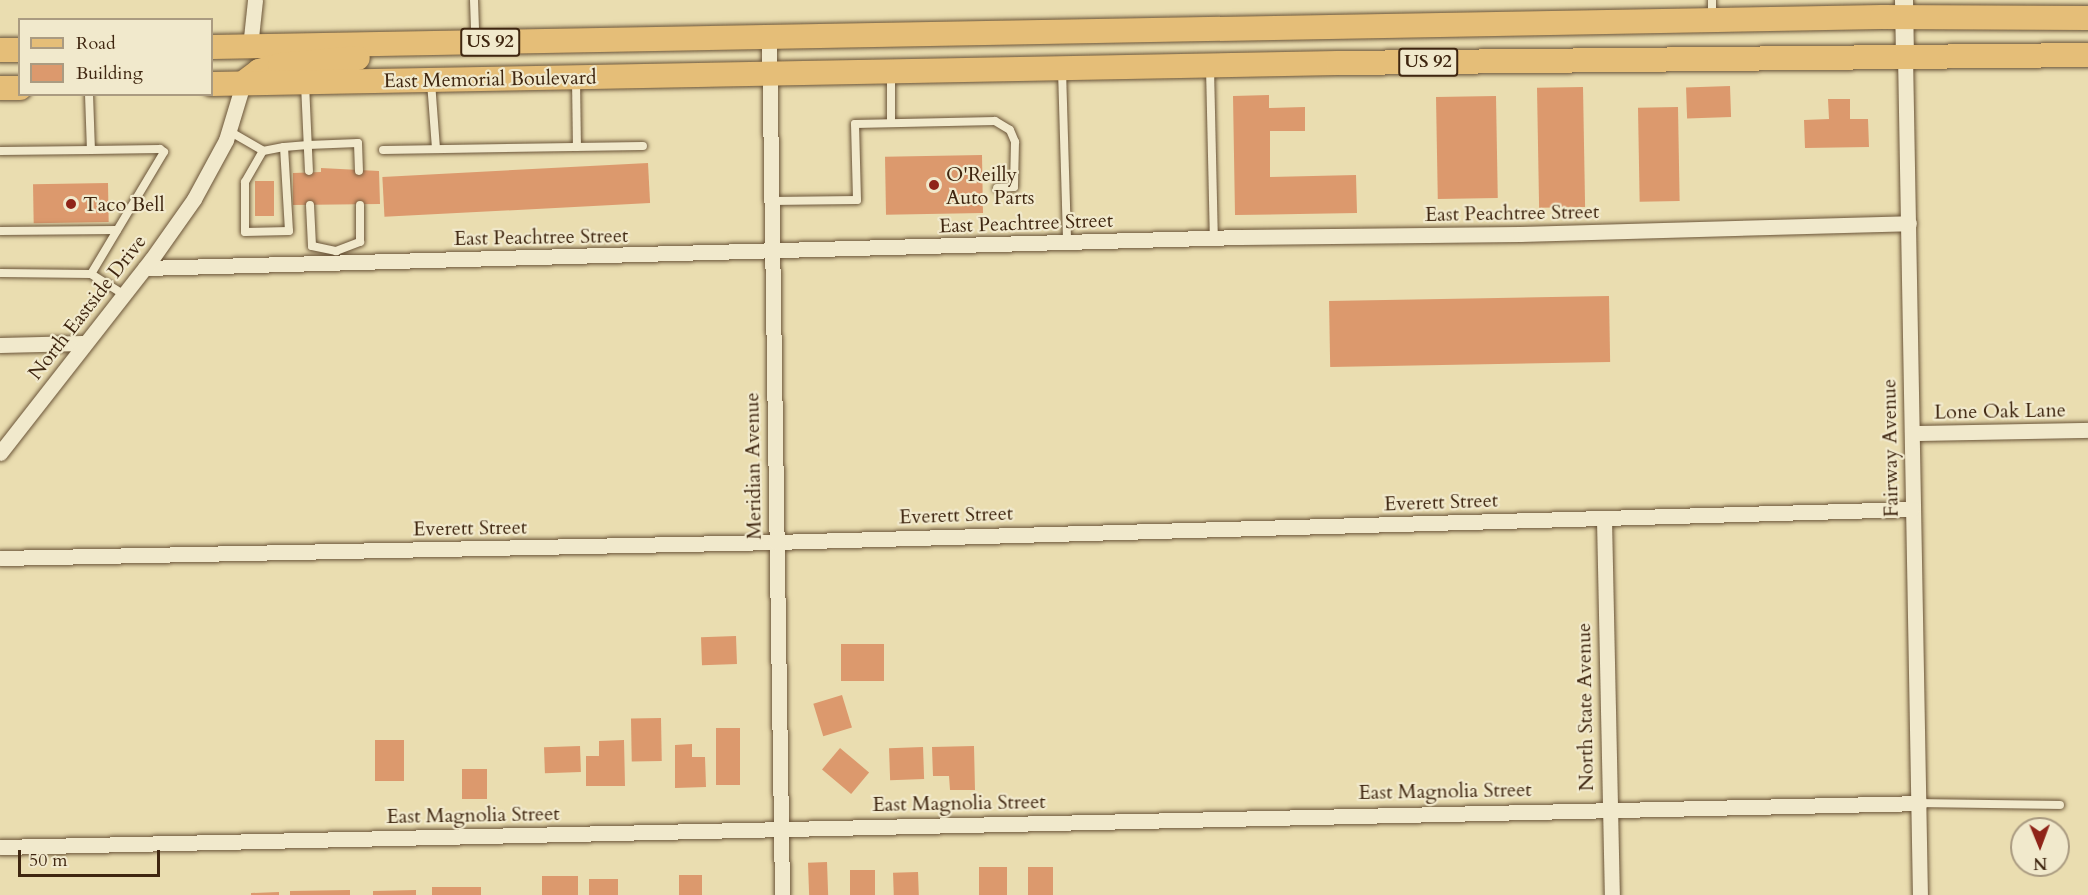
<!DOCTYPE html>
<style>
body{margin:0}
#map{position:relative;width:2088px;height:895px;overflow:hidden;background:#eaddb0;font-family:Cardo,serif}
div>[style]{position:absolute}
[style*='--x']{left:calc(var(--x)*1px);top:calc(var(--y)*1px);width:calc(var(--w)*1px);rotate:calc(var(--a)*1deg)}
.building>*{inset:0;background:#dc996d;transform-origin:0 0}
.roads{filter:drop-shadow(0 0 2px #6a5438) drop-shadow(0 0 2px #6a5438)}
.service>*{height:8px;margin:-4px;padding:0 4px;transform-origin:4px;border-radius:4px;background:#f1e9cc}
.minor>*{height:15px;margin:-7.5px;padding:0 7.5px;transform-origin:7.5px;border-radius:7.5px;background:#f1e9cc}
.tertiary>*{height:18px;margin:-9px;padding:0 9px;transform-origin:9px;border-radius:9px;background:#f1e9cc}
.primary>*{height:24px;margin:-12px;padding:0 12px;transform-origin:12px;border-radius:12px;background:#e5be78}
.dots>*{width:16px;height:16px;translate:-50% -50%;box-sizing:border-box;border:3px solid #f1e9cc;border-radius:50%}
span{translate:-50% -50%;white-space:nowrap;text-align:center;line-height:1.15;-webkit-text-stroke:4.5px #f1e9cc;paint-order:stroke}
.shield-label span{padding:2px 4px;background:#f1e9cc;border:2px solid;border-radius:4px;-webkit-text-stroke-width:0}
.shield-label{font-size:18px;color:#3f2610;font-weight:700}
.street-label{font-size:20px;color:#3f2610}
.poi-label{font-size:20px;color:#3f2610}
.left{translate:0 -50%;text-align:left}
.legend{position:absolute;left:18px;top:18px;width:195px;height:78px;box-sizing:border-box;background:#f1e9cc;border:2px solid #aa9b81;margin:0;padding:8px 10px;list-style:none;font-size:18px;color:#3f2610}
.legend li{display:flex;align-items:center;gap:12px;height:30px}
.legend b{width:30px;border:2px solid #aa9b81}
.north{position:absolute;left:2010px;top:817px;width:60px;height:60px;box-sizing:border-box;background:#f1e9cc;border:2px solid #aa9b81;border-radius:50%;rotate:179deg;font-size:16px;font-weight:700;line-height:24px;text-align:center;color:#3f2610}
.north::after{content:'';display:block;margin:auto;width:21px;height:27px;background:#8f2418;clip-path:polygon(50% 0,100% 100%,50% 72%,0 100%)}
.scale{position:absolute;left:18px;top:850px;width:142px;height:27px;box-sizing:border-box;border:3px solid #3f2610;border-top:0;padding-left:8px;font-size:18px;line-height:21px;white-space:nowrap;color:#3f2610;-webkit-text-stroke:4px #f1e9cc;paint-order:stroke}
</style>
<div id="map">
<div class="building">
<i style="left:1730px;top:86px;width:31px;height:44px;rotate:88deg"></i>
<i style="left:1583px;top:87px;width:120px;height:46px;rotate:89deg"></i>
<i style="clip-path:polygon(1269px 95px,1269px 108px,1305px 107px,1305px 131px,1270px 131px,1270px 177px,1356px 175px,1357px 213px,1235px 215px,1233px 96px)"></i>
<i style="left:1496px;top:96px;width:102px;height:60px;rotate:89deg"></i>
<i style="clip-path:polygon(1828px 99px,1850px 99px,1850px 119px,1868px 119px,1869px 147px,1805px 148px,1804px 120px,1829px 119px)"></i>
<i style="left:1678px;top:107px;width:94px;height:40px;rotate:89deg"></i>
<i style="left:982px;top:155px;width:58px;height:97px;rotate:89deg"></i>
<i style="left:648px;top:163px;width:40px;height:266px;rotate:87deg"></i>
<i style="clip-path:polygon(321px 168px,379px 171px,380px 204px,293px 205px,293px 173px,321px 172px)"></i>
<i style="left:274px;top:181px;width:35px;height:19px;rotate:90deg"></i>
<i style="left:108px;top:183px;width:39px;height:75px;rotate:89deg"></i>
<i style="left:1609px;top:296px;width:66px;height:280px;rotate:89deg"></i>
<i style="left:736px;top:636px;width:28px;height:35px;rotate:88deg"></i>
<i style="left:884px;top:644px;width:37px;height:43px;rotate:90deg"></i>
<i style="left:842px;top:695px;width:34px;height:30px;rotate:73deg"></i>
<i style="left:661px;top:718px;width:43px;height:30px;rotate:89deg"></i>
<i style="left:716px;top:728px;width:24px;height:57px"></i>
<i style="left:375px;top:740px;width:29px;height:41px"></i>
<i style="clip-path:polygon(624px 740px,625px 786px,586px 786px,586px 756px,599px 756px,599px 741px)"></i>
<i style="clip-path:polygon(692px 744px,692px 757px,705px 757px,706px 787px,675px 788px,675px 745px)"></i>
<i style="left:580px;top:746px;width:26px;height:36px;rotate:88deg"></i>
<i style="clip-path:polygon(974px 746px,975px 790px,950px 790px,949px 776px,933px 776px,932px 747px)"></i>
<i style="left:923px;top:747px;width:32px;height:34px;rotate:88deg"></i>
<i style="left:840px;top:748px;width:38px;height:28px;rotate:40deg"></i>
<i style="left:462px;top:769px;width:25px;height:30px"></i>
<i style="left:827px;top:862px;width:33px;height:19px;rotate:88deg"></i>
<i style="left:979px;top:867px;width:28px;height:28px"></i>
<i style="left:1028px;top:867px;width:25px;height:28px"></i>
<i style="left:875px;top:870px;width:25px;height:25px;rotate:90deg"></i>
<i style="left:918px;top:872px;width:23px;height:25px;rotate:88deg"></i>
<i style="left:679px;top:875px;width:23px;height:20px"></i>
<i style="left:542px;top:876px;width:36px;height:19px"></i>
<i style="left:589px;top:879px;width:29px;height:16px"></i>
<i style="left:481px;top:887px;width:8px;height:49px;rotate:90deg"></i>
<i style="clip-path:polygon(350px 890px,350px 895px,290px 895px,290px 891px)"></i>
<i style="clip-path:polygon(416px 890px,416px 895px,373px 895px,373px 891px)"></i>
<i style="clip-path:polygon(279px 892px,279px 895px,251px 895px,251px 893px)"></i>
</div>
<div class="roads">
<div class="service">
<i style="--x:474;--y:0;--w:38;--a:88"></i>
<i style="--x:1712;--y:0;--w:16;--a:90"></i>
<i style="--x:1210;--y:68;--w:170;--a:88.7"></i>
<i style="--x:1062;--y:70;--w:173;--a:88.3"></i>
<i style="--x:891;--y:74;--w:49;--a:90"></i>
<i style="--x:576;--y:79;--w:68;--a:89.2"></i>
<i style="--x:431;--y:82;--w:67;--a:85.7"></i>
<i style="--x:305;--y:84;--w:87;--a:87.4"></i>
<i style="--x:89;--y:94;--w:56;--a:88"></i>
<i style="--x:91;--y:150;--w:69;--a:-0.8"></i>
<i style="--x:160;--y:149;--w:5;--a:37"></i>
<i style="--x:164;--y:152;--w:142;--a:120.9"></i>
<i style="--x:91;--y:274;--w:38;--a:32"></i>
<i style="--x:229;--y:131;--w:39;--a:30"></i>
<i style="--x:284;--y:147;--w:84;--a:86.6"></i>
<i style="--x:289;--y:231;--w:44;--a:178.7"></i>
<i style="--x:245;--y:232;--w:50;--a:-90"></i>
<i style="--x:245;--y:182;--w:36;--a:-60"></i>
<i style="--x:263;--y:151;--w:21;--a:-11"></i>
<i style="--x:284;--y:147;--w:24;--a:-5"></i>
<i style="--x:308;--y:145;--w:50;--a:-2.3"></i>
<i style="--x:358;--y:143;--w:28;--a:88"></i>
<i style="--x:383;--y:150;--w:260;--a:-0.9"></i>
<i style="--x:0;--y:151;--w:91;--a:-0.6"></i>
<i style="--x:771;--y:201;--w:86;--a:-0.7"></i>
<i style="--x:857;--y:200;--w:76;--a:-91.5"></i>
<i style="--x:855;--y:124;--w:140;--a:-1.2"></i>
<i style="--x:995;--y:121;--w:17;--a:31"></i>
<i style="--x:1010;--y:130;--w:13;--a:67"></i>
<i style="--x:1015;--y:142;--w:45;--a:91.3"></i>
<i style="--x:1014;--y:187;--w:17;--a:177"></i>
<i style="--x:310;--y:205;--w:41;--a:87.2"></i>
<i style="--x:312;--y:246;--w:25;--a:12"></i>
<i style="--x:336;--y:251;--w:26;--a:-21"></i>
<i style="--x:360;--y:242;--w:37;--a:-90"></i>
<i style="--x:0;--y:231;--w:117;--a:-0.5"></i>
<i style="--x:0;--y:273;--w:91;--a:0.6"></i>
<i style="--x:1919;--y:803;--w:141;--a:0.8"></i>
</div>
<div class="minor">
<i style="--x:769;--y:37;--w:858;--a:89.13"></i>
<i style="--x:250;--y:47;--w:47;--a:-83.9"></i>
<i style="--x:1905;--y:55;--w:840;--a:88.98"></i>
<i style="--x:145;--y:268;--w:1095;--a:-1.62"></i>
<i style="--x:1240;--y:237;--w:280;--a:-0.6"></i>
<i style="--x:1520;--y:234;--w:389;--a:-1.6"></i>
<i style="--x:0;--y:345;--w:82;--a:-1.4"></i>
<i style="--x:1912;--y:433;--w:176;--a:-1"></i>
<i style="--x:0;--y:453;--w:245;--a:-52"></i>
<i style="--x:151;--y:260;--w:75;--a:-54.8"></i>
<i style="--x:194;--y:199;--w:67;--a:-61.5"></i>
<i style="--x:226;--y:140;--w:59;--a:-73.1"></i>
<i style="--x:1604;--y:519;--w:376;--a:88.8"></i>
<i style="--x:0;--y:558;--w:775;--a:-1.18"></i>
<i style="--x:775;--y:542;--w:1137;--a:-1.66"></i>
<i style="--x:0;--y:847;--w:1920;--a:-1.31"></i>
</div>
<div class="tertiary">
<i style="--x:1904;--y:0;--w:55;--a:89"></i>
</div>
<div class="primary">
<i style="--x:212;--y:47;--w:1670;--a:-1.03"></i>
<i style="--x:1882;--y:17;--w:206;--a:0.3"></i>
<i style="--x:0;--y:50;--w:20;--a:0"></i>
<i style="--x:247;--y:80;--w:15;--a:-37"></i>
<i style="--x:259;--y:71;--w:22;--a:-16"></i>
<i style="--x:280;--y:65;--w:78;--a:-5.1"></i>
<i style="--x:212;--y:84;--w:1126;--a:-1.07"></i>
<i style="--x:1338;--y:63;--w:750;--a:-0.61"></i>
<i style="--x:0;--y:88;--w:20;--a:0"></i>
</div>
</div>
<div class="dots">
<i style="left:934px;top:185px;background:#8f2418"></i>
<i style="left:71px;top:204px;background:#8f2418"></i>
</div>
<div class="shield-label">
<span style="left:490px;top:42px">US 92</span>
<span style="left:1428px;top:62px">US 92</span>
</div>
<div class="street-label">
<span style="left:490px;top:79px;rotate:-1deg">East Memorial Boulevard</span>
<span style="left:1512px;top:213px;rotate:-1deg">East Peachtree Street</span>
<span style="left:1026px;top:223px;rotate:-2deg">East Peachtree Street</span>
<span style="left:541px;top:237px;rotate:-1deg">East Peachtree Street</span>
<span style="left:87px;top:307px;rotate:-52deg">North Eastside Drive</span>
<span style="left:2000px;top:411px;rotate:-1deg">Lone Oak Lane</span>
<span style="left:1890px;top:448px;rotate:-91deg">Fairway Avenue</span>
<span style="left:753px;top:466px;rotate:-91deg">Meridian Avenue</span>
<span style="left:1441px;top:502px;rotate:-2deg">Everett Street</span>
<span style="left:956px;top:515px;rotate:-2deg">Everett Street</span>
<span style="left:470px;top:528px;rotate:-1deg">Everett Street</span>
<span style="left:1585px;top:707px;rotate:-91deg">North State Avenue</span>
<span style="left:1445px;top:791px;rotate:-1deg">East Magnolia Street</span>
<span style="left:959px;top:803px;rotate:-1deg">East Magnolia Street</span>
<span style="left:473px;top:815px;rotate:-1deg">East Magnolia Street</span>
</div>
<div class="poi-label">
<span class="left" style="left:946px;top:186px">O'Reilly<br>Auto Parts</span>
<span class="left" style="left:83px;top:204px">Taco Bell</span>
</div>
<ul class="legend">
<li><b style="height:8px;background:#e5be78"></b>Road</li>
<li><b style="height:16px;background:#dc996d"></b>Building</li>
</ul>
<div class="north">N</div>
<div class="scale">50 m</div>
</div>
